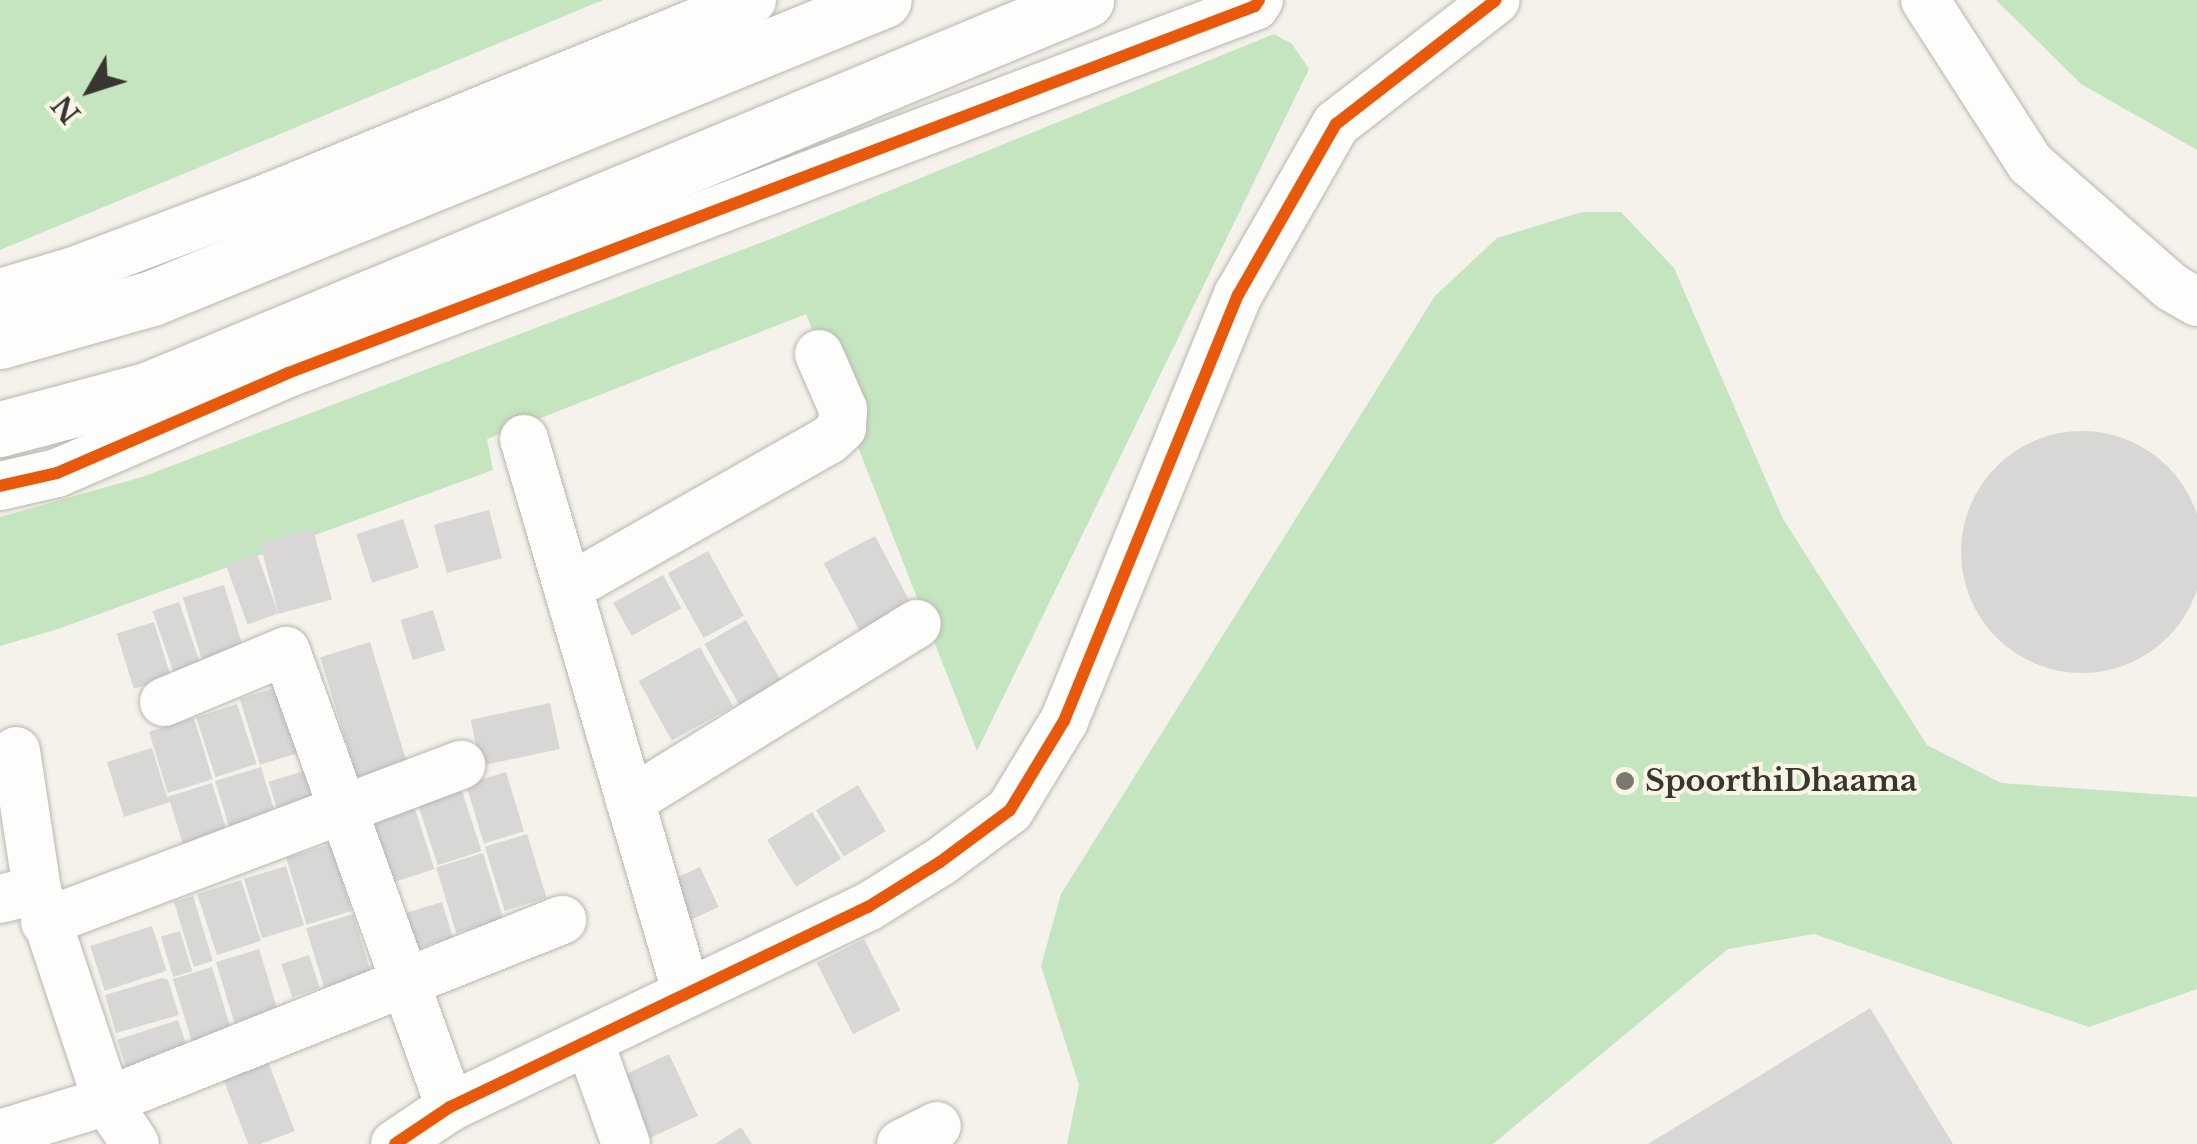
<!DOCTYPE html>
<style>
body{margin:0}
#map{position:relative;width:2197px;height:1144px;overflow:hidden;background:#f4f2ea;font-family:"Libre Baskerville",serif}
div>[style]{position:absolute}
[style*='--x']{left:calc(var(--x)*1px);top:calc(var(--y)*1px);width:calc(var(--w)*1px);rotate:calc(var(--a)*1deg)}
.green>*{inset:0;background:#c4e5bf}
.building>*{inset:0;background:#d9d6d6;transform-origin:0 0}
.round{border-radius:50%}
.roads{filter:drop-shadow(0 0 2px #b8b6b0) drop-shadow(0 0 2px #b8b6b0)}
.minor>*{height:48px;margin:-24px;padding:0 24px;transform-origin:24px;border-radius:24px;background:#fdfdfc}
.major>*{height:55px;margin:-27.5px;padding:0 27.5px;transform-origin:27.5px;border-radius:27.5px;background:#fdfdfc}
.cycleway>*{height:12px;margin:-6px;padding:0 6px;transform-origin:6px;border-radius:6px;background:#e8590c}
.dots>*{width:28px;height:28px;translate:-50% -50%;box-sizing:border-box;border:5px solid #f9f4e5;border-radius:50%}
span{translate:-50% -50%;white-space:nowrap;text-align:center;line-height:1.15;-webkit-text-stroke:8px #f9f4e5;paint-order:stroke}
.poi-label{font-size:30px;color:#383630;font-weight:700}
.left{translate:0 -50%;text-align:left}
.north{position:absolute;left:40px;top:40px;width:100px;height:100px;-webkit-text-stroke:8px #f9f4e5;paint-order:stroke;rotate:231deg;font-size:28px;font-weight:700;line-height:40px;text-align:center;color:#383630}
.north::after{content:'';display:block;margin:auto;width:35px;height:45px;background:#383630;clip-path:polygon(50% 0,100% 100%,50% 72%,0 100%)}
</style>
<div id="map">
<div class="green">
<i style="clip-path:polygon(0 0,603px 0,0 250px)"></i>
<i style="clip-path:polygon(1996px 0,2197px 0,2197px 150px,2081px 84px)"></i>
<i style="clip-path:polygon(1274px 34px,1292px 44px,1309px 69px,977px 751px,806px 314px,487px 439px,493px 470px,58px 629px,0 646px,0 517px,142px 477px,776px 237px)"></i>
<i style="clip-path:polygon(1582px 212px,1621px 212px,1674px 268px,1783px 519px,1927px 745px,2001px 783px,2197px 797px,2197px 989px,2089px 1027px,1814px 934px,1728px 949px,1493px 1144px,1067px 1144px,1079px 1085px,1041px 966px,1061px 894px,1435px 296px,1497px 238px)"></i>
</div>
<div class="building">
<i class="round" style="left:1961px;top:431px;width:242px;height:242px"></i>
<i style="left:489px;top:510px;width:50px;height:57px;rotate:75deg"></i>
<i style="left:403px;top:519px;width:51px;height:49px;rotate:72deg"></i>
<i style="left:313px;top:529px;width:73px;height:55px;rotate:75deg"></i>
<i style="left:875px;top:536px;width:82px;height:58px;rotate:62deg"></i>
<i style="left:708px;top:551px;width:74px;height:46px;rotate:61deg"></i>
<i style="left:257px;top:554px;width:63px;height:33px;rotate:70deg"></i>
<i style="left:663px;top:575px;width:38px;height:57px;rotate:61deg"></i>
<i style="left:224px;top:585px;width:68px;height:43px;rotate:73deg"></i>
<i style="left:179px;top:602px;width:65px;height:28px;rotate:71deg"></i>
<i style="left:433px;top:610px;width:42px;height:34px;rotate:73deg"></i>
<i style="left:746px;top:620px;width:73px;height:48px;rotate:60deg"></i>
<i style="left:154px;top:622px;width:58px;height:39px;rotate:73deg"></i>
<i style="left:370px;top:642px;width:134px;height:52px;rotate:73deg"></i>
<i style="left:700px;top:647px;width:68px;height:70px;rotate:61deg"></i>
<i style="left:278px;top:687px;width:69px;height:40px;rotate:73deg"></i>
<i style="left:550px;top:703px;width:47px;height:81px;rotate:78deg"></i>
<i style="left:237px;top:704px;width:63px;height:43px;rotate:72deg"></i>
<i style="left:194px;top:718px;width:64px;height:47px;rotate:73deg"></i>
<i style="clip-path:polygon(152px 748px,167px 797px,212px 783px,230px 841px,186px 854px,170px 802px,124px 817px,107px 762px)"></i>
<i style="left:261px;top:767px;width:62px;height:48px;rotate:73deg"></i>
<i style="left:304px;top:771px;width:39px;height:37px;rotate:73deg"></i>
<i style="left:506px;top:772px;width:62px;height:42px;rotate:73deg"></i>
<i style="left:858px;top:785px;width:54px;height:49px;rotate:59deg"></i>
<i style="left:462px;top:791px;width:63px;height:46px;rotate:72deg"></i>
<i style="left:415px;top:809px;width:63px;height:45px;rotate:72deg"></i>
<i style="left:812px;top:812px;width:55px;height:53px;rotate:58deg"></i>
<i style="left:527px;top:834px;width:67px;height:44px;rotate:73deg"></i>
<i style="left:331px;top:844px;width:70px;height:47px;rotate:73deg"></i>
<i style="left:483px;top:853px;width:69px;height:49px;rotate:73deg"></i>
<i style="left:286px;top:866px;width:62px;height:44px;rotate:73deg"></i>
<i style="left:700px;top:867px;width:44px;height:47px;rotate:65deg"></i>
<i style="left:241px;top:880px;width:64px;height:46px;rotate:72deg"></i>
<i style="left:193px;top:896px;width:68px;height:20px;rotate:73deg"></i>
<i style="left:442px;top:902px;width:37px;height:44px;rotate:73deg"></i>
<i style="left:353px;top:914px;width:62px;height:49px;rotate:73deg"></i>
<i style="left:152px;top:926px;width:47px;height:65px;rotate:72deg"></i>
<i style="left:180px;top:931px;width:42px;height:20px;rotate:73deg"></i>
<i style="left:864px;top:939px;width:80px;height:53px;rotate:63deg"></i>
<i style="left:259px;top:949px;width:63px;height:45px;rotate:73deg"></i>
<i style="left:309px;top:955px;width:35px;height:29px;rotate:72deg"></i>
<i style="left:212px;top:967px;width:67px;height:41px;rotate:73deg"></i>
<i style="clip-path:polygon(162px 978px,168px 980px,179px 1015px,116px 1033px,105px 995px)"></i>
<i style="clip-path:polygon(1870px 1008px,1953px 1144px,1648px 1144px)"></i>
<i style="left:178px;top:1020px;width:46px;height:64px;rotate:72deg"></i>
<i style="left:262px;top:1046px;width:91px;height:48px;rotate:69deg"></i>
<i style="left:669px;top:1054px;width:68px;height:54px;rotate:65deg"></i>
<i style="clip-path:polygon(741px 1127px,752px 1144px,715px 1144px)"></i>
</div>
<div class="roads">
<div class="minor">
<i style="--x:1925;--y:0;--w:194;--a:57.2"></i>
<i style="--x:2030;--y:163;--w:188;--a:41.3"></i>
<i style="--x:2171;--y:287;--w:30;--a:30"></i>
<i style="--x:0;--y:293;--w:77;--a:-16.6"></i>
<i style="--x:74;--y:271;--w:206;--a:-20.7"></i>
<i style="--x:267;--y:198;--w:524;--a:-22.21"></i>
<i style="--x:524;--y:439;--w:575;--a:73.64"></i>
<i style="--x:0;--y:486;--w:58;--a:-12.8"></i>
<i style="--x:57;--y:473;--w:252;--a:-23.4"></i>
<i style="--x:288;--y:373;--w:1034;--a:-20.78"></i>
<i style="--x:1255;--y:6;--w:7;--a:-56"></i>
<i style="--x:568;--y:588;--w:300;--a:-29.6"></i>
<i style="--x:829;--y:440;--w:18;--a:-43"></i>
<i style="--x:842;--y:428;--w:19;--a:-87"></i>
<i style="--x:843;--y:409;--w:60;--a:-113.6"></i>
<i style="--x:164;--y:702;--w:132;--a:-22.7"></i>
<i style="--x:286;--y:651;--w:485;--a:70.2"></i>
<i style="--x:16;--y:751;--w:141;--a:81.4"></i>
<i style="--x:630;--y:801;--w:337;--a:-31.7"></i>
<i style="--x:0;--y:899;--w:38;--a:-14"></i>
<i style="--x:37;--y:890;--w:222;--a:71.6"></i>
<i style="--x:107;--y:1101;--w:51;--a:56.9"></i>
<i style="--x:45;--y:922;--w:445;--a:-20.7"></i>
<i style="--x:589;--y:1041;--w:109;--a:70.2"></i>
<i style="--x:0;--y:1134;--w:112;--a:-17.1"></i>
<i style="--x:107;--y:1101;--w:490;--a:-21.7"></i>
<i style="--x:395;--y:1144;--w:66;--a:-33.9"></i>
<i style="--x:450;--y:1107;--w:463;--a:-25.6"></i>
<i style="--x:868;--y:907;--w:85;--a:-32"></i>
<i style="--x:940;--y:862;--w:87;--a:-36.6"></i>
<i style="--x:1010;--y:810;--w:104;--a:-58.8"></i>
<i style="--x:1064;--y:721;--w:460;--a:-67.8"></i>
<i style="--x:1238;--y:295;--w:197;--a:-60.2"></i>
<i style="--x:1336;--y:124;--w:202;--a:-37.8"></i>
<i style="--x:901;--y:1144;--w:40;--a:-26.6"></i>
</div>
<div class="major">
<i style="--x:0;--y:341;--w:158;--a:-15.8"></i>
<i style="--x:152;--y:298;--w:790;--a:-22.15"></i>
<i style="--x:0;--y:429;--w:152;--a:-14.9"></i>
<i style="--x:147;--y:390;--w:1017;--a:-22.55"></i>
</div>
</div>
<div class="cycleway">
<i style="--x:0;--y:486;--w:58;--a:-12.8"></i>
<i style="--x:57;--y:473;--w:252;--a:-23.4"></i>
<i style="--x:288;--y:373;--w:1034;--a:-20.78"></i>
<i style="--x:1255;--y:6;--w:7;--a:-56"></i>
<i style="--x:395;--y:1144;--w:66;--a:-33.9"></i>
<i style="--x:450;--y:1107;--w:463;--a:-25.6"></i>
<i style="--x:868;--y:907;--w:85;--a:-32"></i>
<i style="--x:940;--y:862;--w:87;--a:-36.6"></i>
<i style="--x:1010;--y:810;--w:104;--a:-58.8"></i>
<i style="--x:1064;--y:721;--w:460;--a:-67.8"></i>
<i style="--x:1238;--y:295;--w:197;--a:-60.2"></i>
<i style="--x:1336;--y:124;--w:202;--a:-37.8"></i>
</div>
<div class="dots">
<i style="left:1625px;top:781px;background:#7a7871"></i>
</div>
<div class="poi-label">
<span class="left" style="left:1645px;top:781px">SpoorthiDhaama</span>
</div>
<div class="north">N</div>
</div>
